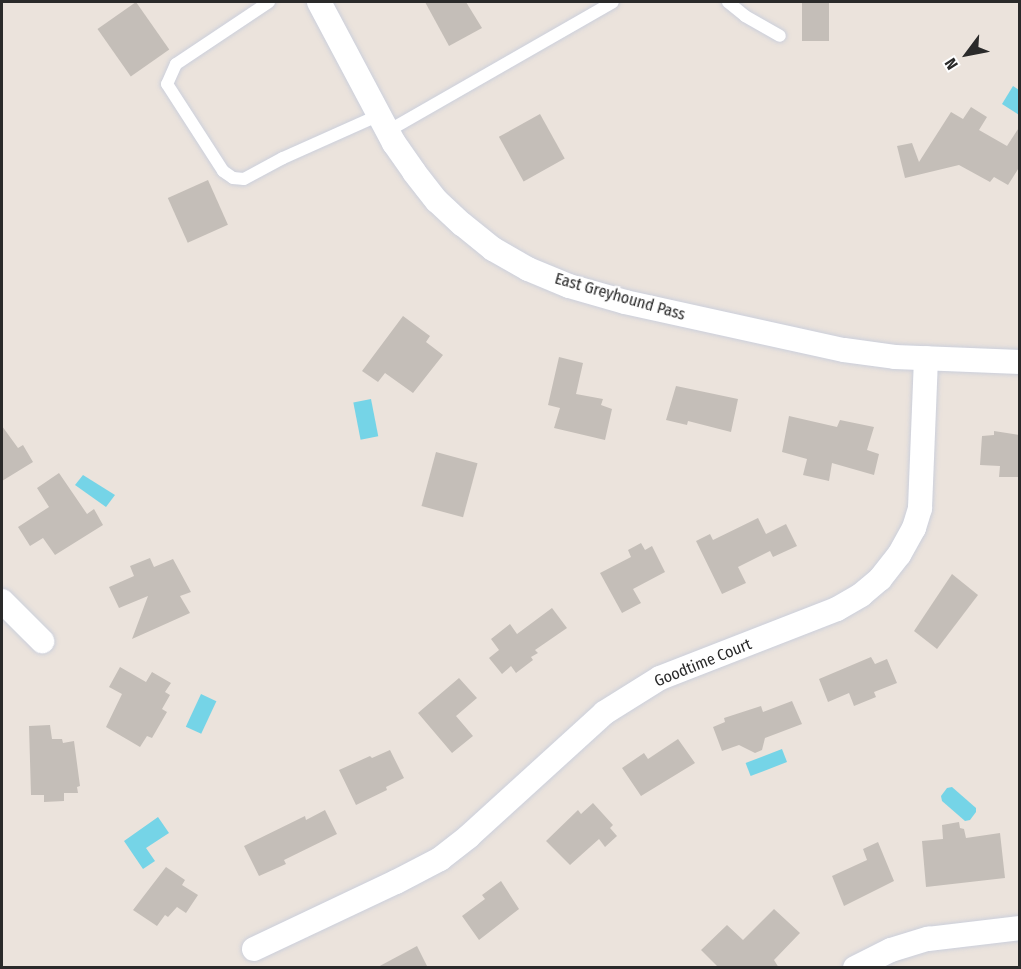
<!DOCTYPE html>
<style>
body{margin:0}
#map{position:relative;width:1021px;height:969px;overflow:hidden;background:#ebe3dc;font-family:"Fira Sans Condensed",sans-serif}
div>[style]{position:absolute}
[style*='--x']{left:calc(var(--x)*1px);top:calc(var(--y)*1px);width:calc(var(--w)*1px);rotate:calc(var(--a)*1deg)}
.water>*{inset:0;background:#75d4e7;transform-origin:0 0}
.building>*{inset:0;background:#c4beb8;transform-origin:0 0}
.roads{filter:drop-shadow(0 0 2px #cbcfdb) drop-shadow(0 0 2px #cbcfdb)}
.service>*{height:12px;margin:-6px;padding:0 6px;transform-origin:6px;border-radius:6px;background:#fff}
.minor>*{height:24px;margin:-12px;padding:0 12px;transform-origin:12px;border-radius:12px;background:#fff}
span{translate:-50% -50%;white-space:nowrap;text-align:center;line-height:1.15;-webkit-text-stroke:4.5px #fff;paint-order:stroke}
.street-label{font-size:16px;color:#2a2a2a}
.frame{position:absolute;inset:0;border:3px solid #2a2a2a;pointer-events:none}
.north{position:absolute;left:937px;top:24px;width:60px;height:60px;-webkit-text-stroke:4px #fff;paint-order:stroke;rotate:238deg;font-size:16px;font-weight:700;line-height:24px;text-align:center;color:#2a2a2a}
.north::after{content:'';display:block;margin:auto;width:21px;height:27px;background:#2a2a2a;clip-path:polygon(50% 0,100% 100%,50% 72%,0 100%)}
</style>
<div id="map">
<div class="water">
<i style="clip-path:polygon(1013px 86px,1019px 90px,1019px 115px,1002px 104px)"></i>
<i style="left:371px;top:399px;width:38px;height:18px;rotate:79deg"></i>
<i style="clip-path:polygon(83px 475px,115px 495px,106px 507px,75px 485px)"></i>
<i style="left:201px;top:694px;width:17px;height:36px;rotate:25deg"></i>
<i style="left:782px;top:749px;width:14px;height:39px;rotate:69deg"></i>
<i style="clip-path:polygon(952px 787px,976px 808px,976px 812px,970px 820px,965px 821px,942px 801px,941px 796px,947px 788px)"></i>
<i style="clip-path:polygon(158px 817px,169px 833px,146px 848px,155px 861px,143px 869px,124px 841px)"></i>
</div>
<div class="building">
<i style="left:136px;top:2px;width:58px;height:47px;rotate:55deg"></i>
<i style="clip-path:polygon(425px 2px,466px 2px,482px 28px,449px 46px)"></i>
<i style="left:802px;top:2px;width:27px;height:39px"></i>
<i style="clip-path:polygon(971px 107px,987px 117px,979px 130px,1007px 146px,1020px 126px,1020px 166px,1008px 185px,994px 177px,990px 182px,959px 165px,905px 178px,897px 146px,912px 143px,919px 162px,951px 112px,963px 119px)"></i>
<i style="left:540px;top:114px;width:51px;height:47px;rotate:61deg"></i>
<i style="left:208px;top:180px;width:49px;height:44px;rotate:66deg"></i>
<i style="clip-path:polygon(403px 316px,430px 336px,426px 342px,443px 355px,413px 393px,385px 373px,378px 382px,362px 371px)"></i>
<i style="clip-path:polygon(559px 357px,583px 363px,576px 394px,603px 399px,601px 405px,612px 409px,605px 440px,554px 428px,560px 408px,548px 405px)"></i>
<i style="clip-path:polygon(676px 386px,738px 399px,731px 432px,688px 421px,687px 425px,666px 420px)"></i>
<i style="clip-path:polygon(789px 416px,837px 427px,840px 420px,874px 427px,867px 450px,879px 454px,874px 475px,832px 463px,829px 481px,803px 475px,807px 459px,782px 452px)"></i>
<i style="clip-path:polygon(2px 426px,18px 448px,23px 445px,33px 462px,2px 481px)"></i>
<i style="clip-path:polygon(994px 431px,1020px 435px,1020px 477px,999px 477px,1000px 466px,980px 465px,982px 436px,994px 435px)"></i>
<i style="left:436px;top:452px;width:43px;height:56px;rotate:15deg"></i>
<i style="clip-path:polygon(59px 473px,87px 514px,94px 509px,103px 525px,55px 555px,43px 538px,30px 546px,18px 527px,49px 507px,37px 488px)"></i>
<i style="clip-path:polygon(758px 518px,766px 534px,786px 524px,797px 546px,773px 557px,770px 551px,738px 567px,746px 583px,722px 594px,696px 541px,710px 534px,713px 540px)"></i>
<i style="clip-path:polygon(641px 543px,645px 550px,652px 546px,665px 572px,633px 589px,641px 603px,622px 613px,600px 573px,631px 557px,628px 550px)"></i>
<i style="clip-path:polygon(150px 558px,154px 567px,173px 559px,191px 592px,180px 596px,190px 613px,132px 639px,148px 596px,119px 608px,109px 587px,134px 576px,130px 566px)"></i>
<i style="clip-path:polygon(952px 574px,978px 595px,937px 649px,914px 631px)"></i>
<i style="clip-path:polygon(552px 608px,567px 628px,535px 650px,538px 653px,531px 657px,533px 660px,516px 673px,511px 666px,502px 674px,489px 658px,499px 650px,491px 639px,510px 624px,517px 634px)"></i>
<i style="clip-path:polygon(871px 657px,875px 664px,887px 659px,897px 683px,874px 692px,876px 697px,854px 706px,849px 693px,828px 702px,819px 679px)"></i>
<i style="clip-path:polygon(120px 667px,146px 682px,152px 672px,171px 683px,165px 692px,170px 695px,162px 709px,167px 712px,152px 738px,147px 736px,140px 747px,106px 727px,122px 694px,109px 687px)"></i>
<i style="clip-path:polygon(459px 678px,477px 698px,456px 716px,473px 736px,452px 753px,418px 713px)"></i>
<i style="clip-path:polygon(792px 701px,802px 724px,765px 738px,762px 750px,755px 753px,739px 745px,722px 751px,713px 727px,725px 722px,724px 718px,761px 706px,763px 712px)"></i>
<i style="clip-path:polygon(50px 725px,52px 739px,62px 739px,63px 743px,74px 741px,80px 786px,77px 787px,78px 793px,64px 793px,64px 801px,44px 802px,44px 795px,31px 795px,29px 726px)"></i>
<i style="clip-path:polygon(678px 739px,695px 763px,641px 796px,622px 768px,644px 753px,648px 759px)"></i>
<i style="clip-path:polygon(390px 750px,404px 778px,386px 787px,387px 790px,356px 805px,339px 770px,370px 756px,372px 758px)"></i>
<i style="clip-path:polygon(593px 803px,613px 825px,610px 828px,617px 836px,605px 847px,599px 839px,570px 865px,546px 841px,578px 810px,581px 814px)"></i>
<i style="clip-path:polygon(325px 810px,337px 834px,284px 860px,286px 864px,259px 876px,244px 846px,305px 816px,306px 820px)"></i>
<i style="clip-path:polygon(959px 822px,960px 828px,964px 829px,966px 838px,1000px 833px,1005px 878px,926px 887px,922px 841px,943px 839px,942px 825px)"></i>
<i style="clip-path:polygon(878px 842px,894px 881px,844px 906px,832px 876px,867px 860px,863px 849px)"></i>
<i style="clip-path:polygon(166px 867px,185px 880px,182px 885px,198px 895px,186px 913px,177px 907px,168px 917px,165px 915px,157px 926px,133px 910px)"></i>
<i style="clip-path:polygon(501px 881px,519px 909px,479px 940px,462px 916px,485px 899px,482px 895px)"></i>
<i style="clip-path:polygon(774px 909px,800px 933px,774px 960px,779px 968px,719px 968px,701px 950px,727px 925px,743px 940px)"></i>
<i style="clip-path:polygon(417px 946px,428px 968px,376px 968px)"></i>
</div>
<div class="roads">
<div class="service">
<i style="--x:269;--y:2;--w:112;--a:146.3"></i>
<i style="--x:176;--y:64;--w:22;--a:114"></i>
<i style="--x:167;--y:84;--w:103;--a:57.2"></i>
<i style="--x:223;--y:171;--w:12;--a:35"></i>
<i style="--x:233;--y:178;--w:11;--a:5"></i>
<i style="--x:244;--y:179;--w:44;--a:-28.3"></i>
<i style="--x:283;--y:158;--w:105;--a:-24.1"></i>
<i style="--x:728;--y:2;--w:22;--a:39"></i>
<i style="--x:745;--y:16;--w:40;--a:29.7"></i>
<i style="--x:388;--y:131;--w:259;--a:-29.8"></i>
</div>
<div class="minor">
<i style="--x:319;--y:2;--w:160;--a:62"></i>
<i style="--x:394;--y:143;--w:35;--a:55"></i>
<i style="--x:414;--y:172;--w:37;--a:52"></i>
<i style="--x:437;--y:201;--w:34;--a:43"></i>
<i style="--x:462;--y:224;--w:40;--a:39"></i>
<i style="--x:493;--y:249;--w:40;--a:29.7"></i>
<i style="--x:528;--y:269;--w:44;--a:22.5"></i>
<i style="--x:569;--y:286;--w:58;--a:15.9"></i>
<i style="--x:625;--y:302;--w:224;--a:12.4"></i>
<i style="--x:844;--y:350;--w:51;--a:7.8"></i>
<i style="--x:895;--y:357;--w:125;--a:2.3"></i>
<i style="--x:2;--y:601;--w:57;--a:45"></i>
<i style="--x:254;--y:949;--w:157;--a:-25.3"></i>
<i style="--x:396;--y:882;--w:50;--a:-27.6"></i>
<i style="--x:440;--y:859;--w:37;--a:-38"></i>
<i style="--x:469;--y:836;--w:183;--a:-42.3"></i>
<i style="--x:604;--y:713;--w:66;--a:-32"></i>
<i style="--x:660;--y:678;--w:190;--a:-21.3"></i>
<i style="--x:837;--y:609;--w:28;--a:-30"></i>
<i style="--x:861;--y:595;--w:25;--a:-40"></i>
<i style="--x:880;--y:579;--w:31;--a:-52"></i>
<i style="--x:899;--y:555;--w:31;--a:-61"></i>
<i style="--x:914;--y:528;--w:21;--a:-73"></i>
<i style="--x:920;--y:508;--w:150;--a:-87.7"></i>
<i style="--x:855;--y:968;--w:40;--a:-26.6"></i>
<i style="--x:891;--y:950;--w:39;--a:-17"></i>
<i style="--x:928;--y:939;--w:93;--a:-6.8"></i>
</div>
</div>
<div class="street-label">
<span style="left:620px;top:297px;rotate:16deg">East Greyhound Pass</span>
<span style="left:703px;top:663px;rotate:-22deg">Goodtime Court</span>
</div>
<div class="frame"></div>
<div class="north">N</div>
</div>
